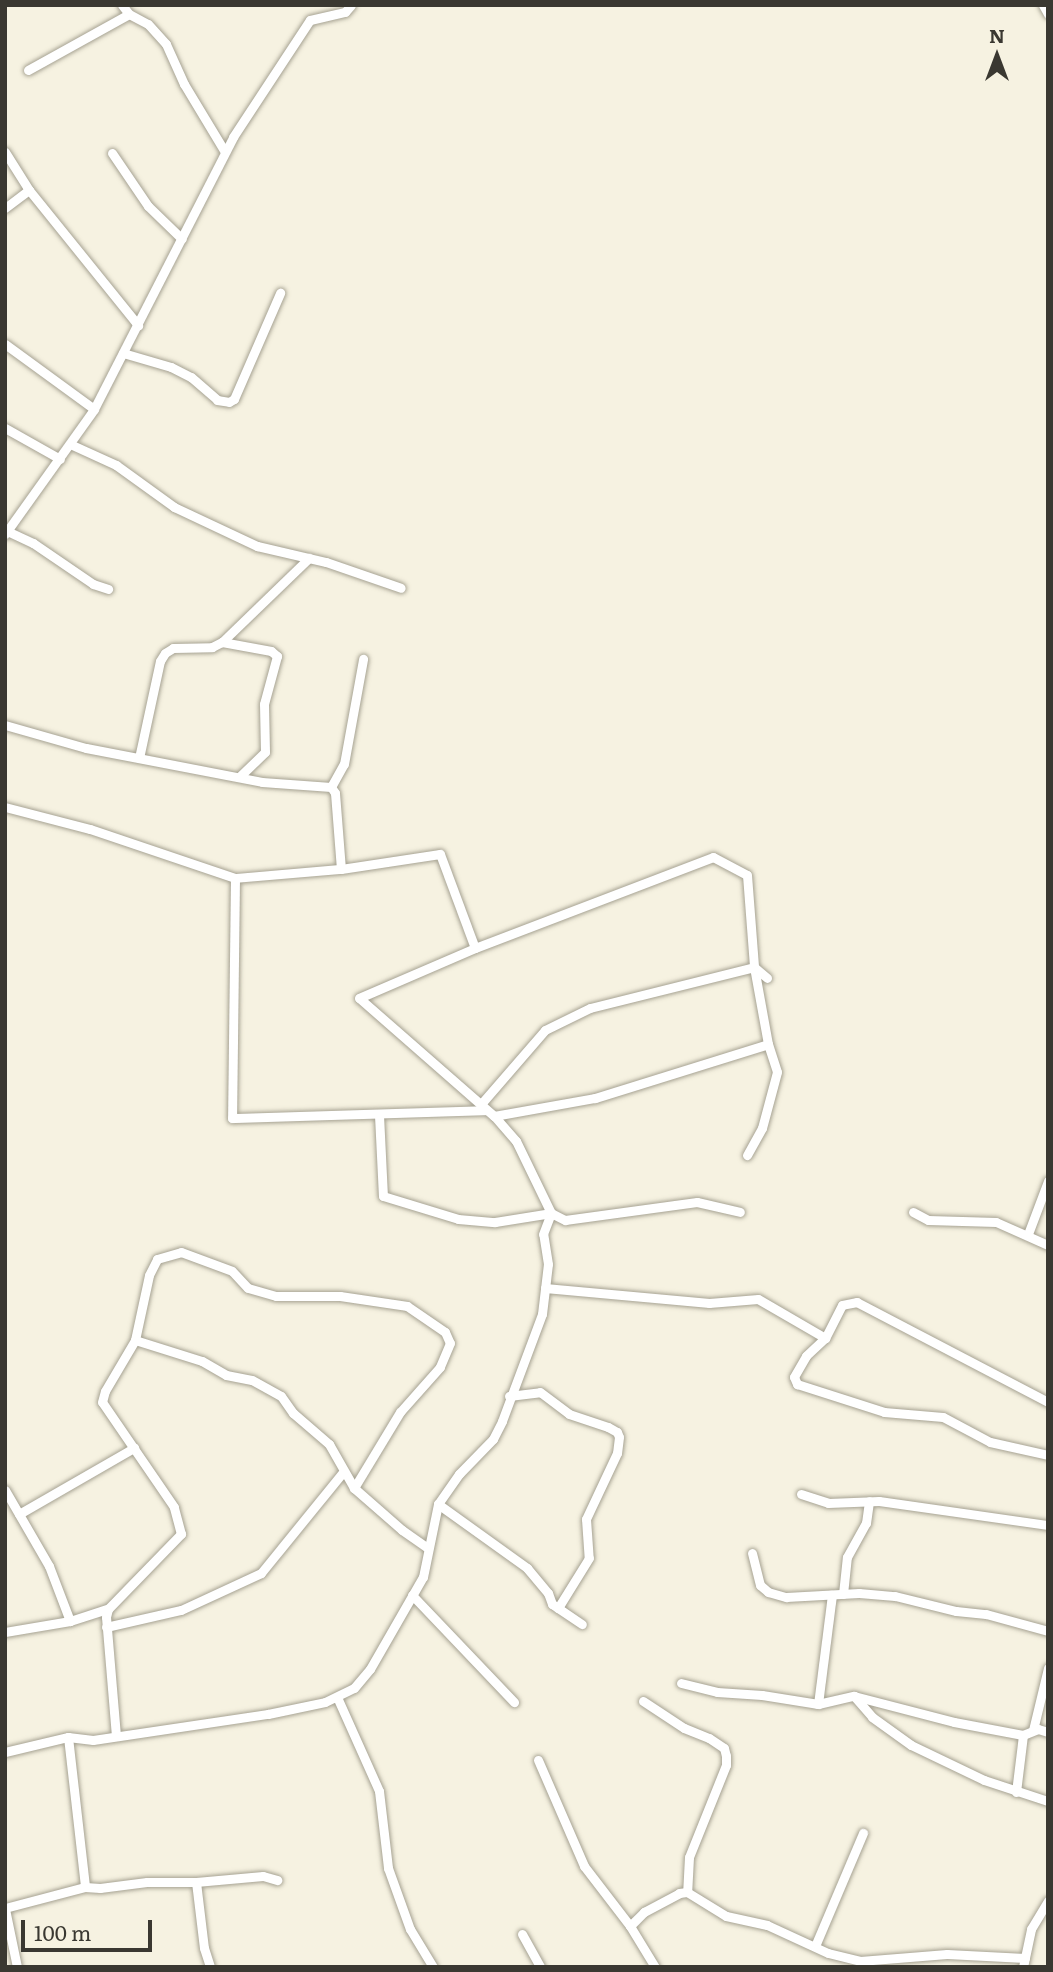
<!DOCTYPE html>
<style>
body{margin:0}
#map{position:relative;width:1053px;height:1972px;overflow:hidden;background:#f6f2e1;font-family:Literata,serif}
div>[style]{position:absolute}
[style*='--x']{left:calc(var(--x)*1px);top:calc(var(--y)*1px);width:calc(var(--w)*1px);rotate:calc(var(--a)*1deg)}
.roads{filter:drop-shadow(0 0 2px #a6a292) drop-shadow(0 0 2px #a6a292)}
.street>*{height:9px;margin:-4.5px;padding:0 4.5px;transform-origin:4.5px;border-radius:4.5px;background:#fff}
span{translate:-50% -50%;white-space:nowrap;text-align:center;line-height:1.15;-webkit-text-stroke:7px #f6f2e1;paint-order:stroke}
.frame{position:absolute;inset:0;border:7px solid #3a3831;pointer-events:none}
.north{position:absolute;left:962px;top:21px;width:70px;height:70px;-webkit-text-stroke:5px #f6f2e1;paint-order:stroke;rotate:0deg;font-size:19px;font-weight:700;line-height:28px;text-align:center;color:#3a3831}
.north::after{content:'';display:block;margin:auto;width:24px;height:32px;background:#3a3831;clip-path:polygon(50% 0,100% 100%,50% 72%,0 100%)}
.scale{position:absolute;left:21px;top:1920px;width:131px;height:32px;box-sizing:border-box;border:4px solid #3a3831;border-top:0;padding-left:9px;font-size:21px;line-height:24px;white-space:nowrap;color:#3a3831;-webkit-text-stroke:5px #f6f2e1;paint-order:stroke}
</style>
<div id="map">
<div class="roads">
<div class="street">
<i style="--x:122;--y:5;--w:11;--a:52"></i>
<i style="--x:129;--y:14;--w:21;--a:28"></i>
<i style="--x:148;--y:24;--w:27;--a:48"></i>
<i style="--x:166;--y:44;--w:44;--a:65.8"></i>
<i style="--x:184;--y:84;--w:79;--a:58.9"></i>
<i style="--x:1043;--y:5;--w:10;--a:61"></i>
<i style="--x:28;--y:70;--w:115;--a:-29"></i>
<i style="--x:5;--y:152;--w:45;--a:57.7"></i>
<i style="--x:29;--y:190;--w:174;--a:51.1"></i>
<i style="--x:112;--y:153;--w:64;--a:55.8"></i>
<i style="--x:148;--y:206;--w:47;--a:44.1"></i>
<i style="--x:5;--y:208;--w:30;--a:-37"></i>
<i style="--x:5;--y:344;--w:110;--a:36.1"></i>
<i style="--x:123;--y:353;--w:50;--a:16.3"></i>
<i style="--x:171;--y:367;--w:22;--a:27"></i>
<i style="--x:191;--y:377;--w:35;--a:41"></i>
<i style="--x:217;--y:400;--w:12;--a:9"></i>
<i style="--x:229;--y:402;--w:6;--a:-31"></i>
<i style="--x:234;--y:399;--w:116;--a:-66.5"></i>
<i style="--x:5;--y:428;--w:63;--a:29.4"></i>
<i style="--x:70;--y:444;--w:51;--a:24.5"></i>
<i style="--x:116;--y:465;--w:72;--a:35.9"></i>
<i style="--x:174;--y:507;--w:92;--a:25.2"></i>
<i style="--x:257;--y:546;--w:71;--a:13.1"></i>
<i style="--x:326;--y:562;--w:79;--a:19.1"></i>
<i style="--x:5;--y:530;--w:31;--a:25"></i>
<i style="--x:33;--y:543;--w:73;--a:34.3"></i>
<i style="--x:93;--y:584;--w:16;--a:18"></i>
<i style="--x:5;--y:534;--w:153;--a:-54.5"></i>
<i style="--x:94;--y:409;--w:305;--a:-62.9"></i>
<i style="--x:233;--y:137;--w:140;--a:-56.7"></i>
<i style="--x:310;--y:20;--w:36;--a:-13"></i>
<i style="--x:345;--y:12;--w:9;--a:-49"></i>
<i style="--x:222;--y:642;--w:50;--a:10.4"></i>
<i style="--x:271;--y:651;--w:8;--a:40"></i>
<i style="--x:277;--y:656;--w:50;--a:105.2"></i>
<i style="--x:264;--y:704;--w:48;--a:88.8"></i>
<i style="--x:265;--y:752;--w:36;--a:136"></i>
<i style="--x:5;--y:725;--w:84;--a:15.9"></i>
<i style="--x:86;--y:748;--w:179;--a:10.9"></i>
<i style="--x:262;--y:782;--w:69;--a:4.1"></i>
<i style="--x:331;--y:787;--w:7;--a:56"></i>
<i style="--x:335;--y:793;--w:76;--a:85.5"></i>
<i style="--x:341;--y:869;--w:100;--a:-8.6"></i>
<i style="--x:440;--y:854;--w:100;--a:69.6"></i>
<i style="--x:139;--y:758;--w:99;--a:-77.8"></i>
<i style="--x:160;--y:661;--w:9;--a:-58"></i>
<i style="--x:165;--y:653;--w:9;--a:-32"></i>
<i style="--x:173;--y:648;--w:39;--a:-1"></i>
<i style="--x:212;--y:647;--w:11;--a:-27"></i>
<i style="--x:222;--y:642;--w:121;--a:-44"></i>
<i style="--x:331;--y:787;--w:26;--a:-61"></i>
<i style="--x:344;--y:764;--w:107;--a:-79.7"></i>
<i style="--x:5;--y:807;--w:88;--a:14.5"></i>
<i style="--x:90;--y:829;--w:153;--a:18.7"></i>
<i style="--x:235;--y:878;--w:106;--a:-4.9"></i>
<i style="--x:235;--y:878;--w:240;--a:90.7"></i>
<i style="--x:232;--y:1118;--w:254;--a:-1.8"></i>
<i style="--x:481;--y:1104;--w:98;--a:-49.1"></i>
<i style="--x:545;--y:1030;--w:50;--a:-26.1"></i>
<i style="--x:590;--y:1008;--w:169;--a:-14"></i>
<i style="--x:754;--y:967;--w:17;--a:40"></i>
<i style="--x:379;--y:1115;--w:81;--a:87.2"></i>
<i style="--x:383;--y:1196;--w:78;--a:17"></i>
<i style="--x:458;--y:1219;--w:37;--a:5"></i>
<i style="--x:495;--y:1222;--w:57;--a:-9.1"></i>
<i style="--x:551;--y:1213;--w:16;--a:27"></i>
<i style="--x:565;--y:1220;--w:133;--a:-7.8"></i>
<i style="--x:697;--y:1202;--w:44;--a:13.1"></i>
<i style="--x:494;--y:1116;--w:103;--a:-10.1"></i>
<i style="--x:595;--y:1098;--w:181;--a:-17.3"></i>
<i style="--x:913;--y:1212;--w:17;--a:28"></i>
<i style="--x:928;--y:1220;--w:68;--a:1.7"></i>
<i style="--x:996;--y:1222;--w:57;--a:23.9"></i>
<i style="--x:1028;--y:1234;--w:57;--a:-69.3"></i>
<i style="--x:545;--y:1288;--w:165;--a:5.2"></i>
<i style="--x:709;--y:1303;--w:49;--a:-4.7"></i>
<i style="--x:758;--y:1299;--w:78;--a:30.2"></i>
<i style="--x:135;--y:1340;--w:70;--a:17.4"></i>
<i style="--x:202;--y:1361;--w:28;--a:30"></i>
<i style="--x:226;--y:1375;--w:26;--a:11"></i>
<i style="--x:252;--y:1380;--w:33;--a:29"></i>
<i style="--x:281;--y:1396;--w:21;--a:55"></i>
<i style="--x:293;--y:1413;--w:48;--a:40.7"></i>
<i style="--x:329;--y:1444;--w:51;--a:60.4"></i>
<i style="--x:354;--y:1488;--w:64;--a:41.2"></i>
<i style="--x:402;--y:1530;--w:32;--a:35"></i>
<i style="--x:509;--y:1396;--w:31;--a:-7"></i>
<i style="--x:540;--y:1392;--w:36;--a:37"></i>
<i style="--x:569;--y:1414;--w:41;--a:18.4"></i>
<i style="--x:608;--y:1427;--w:10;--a:29"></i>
<i style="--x:617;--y:1432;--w:5;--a:68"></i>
<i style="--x:619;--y:1437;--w:16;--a:97"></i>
<i style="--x:617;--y:1453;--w:73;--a:115.2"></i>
<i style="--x:586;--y:1519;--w:39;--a:86"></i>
<i style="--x:589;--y:1558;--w:59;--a:121.8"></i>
<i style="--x:1048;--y:1402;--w:216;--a:-152.4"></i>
<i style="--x:857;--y:1302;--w:15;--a:169"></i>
<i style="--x:842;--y:1305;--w:37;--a:117"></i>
<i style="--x:825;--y:1338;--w:26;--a:137"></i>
<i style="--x:806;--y:1356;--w:24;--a:120"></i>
<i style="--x:794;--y:1377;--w:8;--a:67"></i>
<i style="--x:797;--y:1384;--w:91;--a:17.8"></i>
<i style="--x:884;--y:1412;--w:59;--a:4.8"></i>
<i style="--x:943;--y:1417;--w:53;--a:28"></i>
<i style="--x:990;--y:1442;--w:59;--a:12.6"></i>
<i style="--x:5;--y:1490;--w:88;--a:59.9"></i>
<i style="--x:49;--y:1566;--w:59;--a:69.1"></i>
<i style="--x:801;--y:1494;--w:28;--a:18"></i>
<i style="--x:828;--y:1503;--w:51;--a:-2.2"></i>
<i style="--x:879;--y:1501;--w:171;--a:8.1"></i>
<i style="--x:438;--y:1504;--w:110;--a:35.7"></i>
<i style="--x:527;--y:1568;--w:33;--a:50"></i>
<i style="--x:548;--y:1593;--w:12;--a:70"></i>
<i style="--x:552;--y:1604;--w:36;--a:34"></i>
<i style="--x:19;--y:1514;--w:133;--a:-29.9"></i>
<i style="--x:752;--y:1553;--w:33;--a:76"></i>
<i style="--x:760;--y:1585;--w:11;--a:41"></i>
<i style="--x:768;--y:1592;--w:19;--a:16"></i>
<i style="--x:786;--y:1597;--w:73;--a:-3.1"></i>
<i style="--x:859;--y:1593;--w:36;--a:5"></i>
<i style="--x:895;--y:1596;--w:63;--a:13.8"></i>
<i style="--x:956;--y:1611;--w:30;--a:6"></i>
<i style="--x:986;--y:1614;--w:64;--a:15.3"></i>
<i style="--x:843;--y:1594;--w:37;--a:-84"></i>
<i style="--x:847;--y:1557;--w:39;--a:-61"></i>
<i style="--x:866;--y:1523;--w:22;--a:-82"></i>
<i style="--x:412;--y:1595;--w:148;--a:46.4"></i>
<i style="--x:106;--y:1627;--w:77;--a:-12.8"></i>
<i style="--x:181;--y:1610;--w:88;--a:-24.8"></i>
<i style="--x:261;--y:1573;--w:130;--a:-50.9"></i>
<i style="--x:5;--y:1632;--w:66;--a:-9.6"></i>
<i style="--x:70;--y:1621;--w:40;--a:-18"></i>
<i style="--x:681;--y:1683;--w:37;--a:14"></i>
<i style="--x:717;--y:1692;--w:45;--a:3.8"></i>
<i style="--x:762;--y:1695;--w:57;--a:9.1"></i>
<i style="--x:818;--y:1704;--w:37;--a:-13"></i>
<i style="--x:854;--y:1696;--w:103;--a:14.6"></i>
<i style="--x:954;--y:1722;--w:70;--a:10.7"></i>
<i style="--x:1023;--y:1735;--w:16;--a:-22"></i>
<i style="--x:1038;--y:1729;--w:10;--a:17"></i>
<i style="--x:854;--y:1696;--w:28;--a:49"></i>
<i style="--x:872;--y:1717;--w:48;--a:35.7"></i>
<i style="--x:911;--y:1745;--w:81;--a:25.6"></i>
<i style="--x:984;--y:1780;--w:67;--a:18.2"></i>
<i style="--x:337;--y:1697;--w:103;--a:65.9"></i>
<i style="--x:379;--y:1791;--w:78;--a:83.3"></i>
<i style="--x:388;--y:1868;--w:65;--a:70.2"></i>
<i style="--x:410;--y:1929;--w:44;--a:58.8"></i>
<i style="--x:643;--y:1701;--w:49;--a:33.4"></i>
<i style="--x:684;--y:1728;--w:27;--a:22"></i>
<i style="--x:709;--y:1738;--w:18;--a:34"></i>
<i style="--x:724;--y:1748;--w:8;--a:76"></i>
<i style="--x:726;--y:1756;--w:9;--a:90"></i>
<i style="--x:726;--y:1765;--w:99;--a:111.9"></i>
<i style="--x:689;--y:1857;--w:35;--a:93"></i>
<i style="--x:818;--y:1704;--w:110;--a:-82.7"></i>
<i style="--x:1033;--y:1730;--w:64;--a:-76.4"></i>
<i style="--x:116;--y:1736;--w:119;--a:-94.8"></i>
<i style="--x:106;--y:1617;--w:8;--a:-76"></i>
<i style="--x:108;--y:1609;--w:105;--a:-45.8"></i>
<i style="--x:181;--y:1534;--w:28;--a:-105"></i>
<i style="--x:174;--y:1507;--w:127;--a:-124.4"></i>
<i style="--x:102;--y:1402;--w:11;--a:-75"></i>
<i style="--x:105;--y:1391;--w:59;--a:-59.5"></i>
<i style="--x:135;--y:1340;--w:66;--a:-77.8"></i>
<i style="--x:149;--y:1275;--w:18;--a:-63"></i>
<i style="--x:157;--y:1259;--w:25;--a:-16"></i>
<i style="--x:181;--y:1252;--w:54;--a:20.4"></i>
<i style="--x:232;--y:1271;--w:23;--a:47"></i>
<i style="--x:248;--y:1288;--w:29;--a:16"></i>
<i style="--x:276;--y:1296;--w:64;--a:0"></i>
<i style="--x:340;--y:1296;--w:68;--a:8.5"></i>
<i style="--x:407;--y:1306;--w:46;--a:34.4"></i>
<i style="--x:445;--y:1332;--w:12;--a:66"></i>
<i style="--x:450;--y:1343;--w:26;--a:113"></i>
<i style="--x:440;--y:1367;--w:60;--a:131.6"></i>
<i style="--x:400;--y:1412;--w:89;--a:121.2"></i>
<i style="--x:68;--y:1737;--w:151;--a:83.5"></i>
<i style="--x:5;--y:1752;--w:65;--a:-13.4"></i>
<i style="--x:68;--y:1737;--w:25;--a:7"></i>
<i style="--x:93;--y:1740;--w:177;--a:-8.5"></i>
<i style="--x:268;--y:1714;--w:58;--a:-11.9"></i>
<i style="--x:325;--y:1702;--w:32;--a:-26"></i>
<i style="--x:354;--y:1688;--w:25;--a:-50"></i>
<i style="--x:370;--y:1669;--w:106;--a:-60.1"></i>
<i style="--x:423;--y:1577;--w:75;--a:-78.4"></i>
<i style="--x:438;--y:1504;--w:37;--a:-55"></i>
<i style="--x:459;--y:1474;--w:49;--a:-45.8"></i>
<i style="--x:493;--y:1439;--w:20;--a:-63"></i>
<i style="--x:502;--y:1421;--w:114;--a:-69.5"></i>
<i style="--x:542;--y:1314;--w:50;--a:-83.2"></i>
<i style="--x:548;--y:1264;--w:30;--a:-99"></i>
<i style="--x:543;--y:1234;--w:22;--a:-69"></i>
<i style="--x:551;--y:1213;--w:80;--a:-115.9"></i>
<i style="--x:516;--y:1141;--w:33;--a:-131"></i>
<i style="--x:494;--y:1116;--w:179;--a:-138.8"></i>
<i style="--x:359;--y:998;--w:126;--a:-23.3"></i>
<i style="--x:475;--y:948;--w:255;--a:-20.9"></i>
<i style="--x:713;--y:857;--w:38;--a:28"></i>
<i style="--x:747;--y:875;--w:92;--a:85.6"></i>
<i style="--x:754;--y:967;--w:78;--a:79.7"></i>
<i style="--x:768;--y:1044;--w:29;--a:72"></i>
<i style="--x:777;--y:1072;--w:58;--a:105"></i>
<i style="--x:762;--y:1128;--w:31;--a:119"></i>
<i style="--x:538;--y:1760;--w:116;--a:66.5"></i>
<i style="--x:584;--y:1866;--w:76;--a:52.5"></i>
<i style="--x:630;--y:1926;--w:48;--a:58.6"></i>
<i style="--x:1016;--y:1792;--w:57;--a:-83"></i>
<i style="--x:196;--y:1882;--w:66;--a:83.1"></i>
<i style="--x:204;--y:1948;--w:20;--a:72"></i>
<i style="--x:5;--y:1908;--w:83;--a:-14.7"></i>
<i style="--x:85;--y:1887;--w:15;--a:4"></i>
<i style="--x:100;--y:1888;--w:47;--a:-7.3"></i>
<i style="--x:147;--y:1882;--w:49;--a:0"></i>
<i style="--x:196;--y:1882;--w:67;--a:-5.1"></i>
<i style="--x:263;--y:1876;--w:15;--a:16"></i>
<i style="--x:5;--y:1909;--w:59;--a:78.3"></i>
<i style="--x:630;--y:1926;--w:20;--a:-45"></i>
<i style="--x:644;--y:1912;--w:40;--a:-28"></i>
<i style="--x:679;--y:1893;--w:8;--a:-7"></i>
<i style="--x:687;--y:1892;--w:46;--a:31.6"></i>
<i style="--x:726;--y:1916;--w:42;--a:12.4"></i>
<i style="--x:767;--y:1925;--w:67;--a:24.7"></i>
<i style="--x:828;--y:1953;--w:33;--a:14"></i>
<i style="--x:860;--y:1961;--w:87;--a:-4.6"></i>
<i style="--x:947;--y:1954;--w:78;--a:2.9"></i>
<i style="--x:522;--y:1934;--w:38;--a:61"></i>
<i style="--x:815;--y:1946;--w:123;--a:-67"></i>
<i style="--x:1023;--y:1967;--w:39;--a:-78"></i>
<i style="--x:1031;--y:1929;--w:33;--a:-59"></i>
</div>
</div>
<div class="frame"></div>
<div class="north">N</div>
<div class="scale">100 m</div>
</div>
